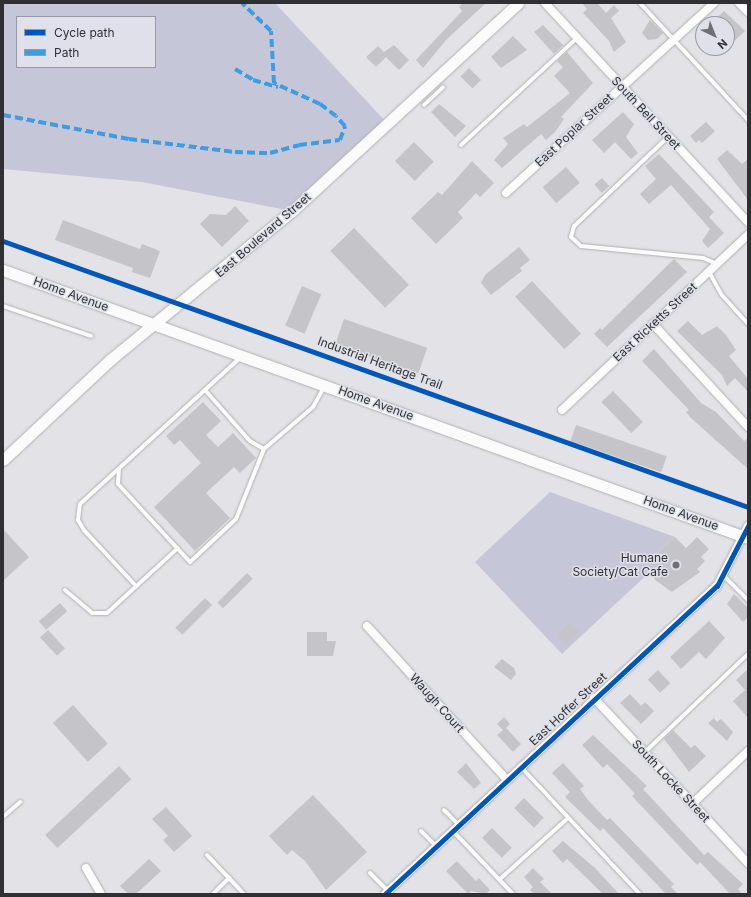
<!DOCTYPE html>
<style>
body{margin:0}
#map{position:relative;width:751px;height:897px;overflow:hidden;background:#e2e2e7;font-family:Inter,sans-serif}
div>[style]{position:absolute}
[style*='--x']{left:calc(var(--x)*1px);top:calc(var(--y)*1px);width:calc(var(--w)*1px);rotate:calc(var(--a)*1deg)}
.green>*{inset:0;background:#c5c7d9}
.building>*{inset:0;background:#c5c5c9;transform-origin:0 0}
.roads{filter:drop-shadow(0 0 1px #afb0b4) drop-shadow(0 0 1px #afb0b4)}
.lane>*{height:4px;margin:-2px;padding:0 2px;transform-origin:2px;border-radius:2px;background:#fbfbfb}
.street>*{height:8px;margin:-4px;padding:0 4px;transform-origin:4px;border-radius:4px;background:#fbfbfb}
.secondary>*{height:11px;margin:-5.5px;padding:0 5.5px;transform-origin:5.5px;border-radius:5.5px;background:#fbfbfb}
.quiet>*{height:4px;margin-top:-2px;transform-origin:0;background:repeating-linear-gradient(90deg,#3e9de2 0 8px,transparent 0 12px)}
.cycleway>*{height:5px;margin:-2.5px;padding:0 2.5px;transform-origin:2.5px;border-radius:2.5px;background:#0057b8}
.dots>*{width:11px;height:11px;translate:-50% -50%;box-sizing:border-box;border:2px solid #dfe0ea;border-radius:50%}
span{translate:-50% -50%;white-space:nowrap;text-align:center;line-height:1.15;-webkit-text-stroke:3px #dfe0ea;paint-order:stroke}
.street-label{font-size:12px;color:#303034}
.poi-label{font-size:12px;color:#303034}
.right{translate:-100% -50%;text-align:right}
.frame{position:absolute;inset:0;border:4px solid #303034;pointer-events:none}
.legend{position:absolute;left:16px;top:16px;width:140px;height:52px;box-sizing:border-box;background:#dfe0ea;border:1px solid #999aa1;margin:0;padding:5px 7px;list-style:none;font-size:12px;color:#303034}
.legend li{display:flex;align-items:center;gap:8px;height:20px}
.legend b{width:20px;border:1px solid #999aa1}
.north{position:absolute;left:695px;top:16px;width:40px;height:40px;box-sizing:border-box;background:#dfe0ea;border:1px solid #999aa1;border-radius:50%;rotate:137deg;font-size:11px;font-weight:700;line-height:16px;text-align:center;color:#303034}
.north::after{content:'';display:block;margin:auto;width:14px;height:18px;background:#6e6e73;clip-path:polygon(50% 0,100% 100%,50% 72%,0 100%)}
</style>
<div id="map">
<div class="green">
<i style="clip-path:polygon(evenodd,3px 3px,275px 3px,388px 124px,292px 211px,142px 182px,3px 169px,3px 3px,17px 17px,155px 17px,155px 67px,17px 67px,17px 17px)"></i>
<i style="clip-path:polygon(550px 492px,675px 537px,648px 562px,654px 568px,562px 654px,475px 562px)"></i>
</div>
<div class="building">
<i style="clip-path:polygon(463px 3px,486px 3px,446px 40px,423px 68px,416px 60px,462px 11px,459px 7px)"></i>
<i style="clip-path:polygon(582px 3px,597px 3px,606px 13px,614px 5px,619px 11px,611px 18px,626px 42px,614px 52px,609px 41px,583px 13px,587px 9px)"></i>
<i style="clip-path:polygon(724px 11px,745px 31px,727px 48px,727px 24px,710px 24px)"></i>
<i style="clip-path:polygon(650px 20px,663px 33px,657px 39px,648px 40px,642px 33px)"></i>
<i style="clip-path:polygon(543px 25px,563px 45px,554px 54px,534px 32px)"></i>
<i style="clip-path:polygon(513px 36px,527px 50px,501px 68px,491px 57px)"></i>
<i style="clip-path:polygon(394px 45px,409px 60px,399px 70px,386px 57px,376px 67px,366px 57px,378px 46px,384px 52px)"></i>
<i style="clip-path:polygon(567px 52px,593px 83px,561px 117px,564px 119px,555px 132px,546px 140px,541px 134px,502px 168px,494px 160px,508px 144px,503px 138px,524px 124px,527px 127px,570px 93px,554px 76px,563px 67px,557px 61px)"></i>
<i style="left:469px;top:68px;width:17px;height:12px;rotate:45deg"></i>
<i style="clip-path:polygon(439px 104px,466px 126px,455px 137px,431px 112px)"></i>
<i style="clip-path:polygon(623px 112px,634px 124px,626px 137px,638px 153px,631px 159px,615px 142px,604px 153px,592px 140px)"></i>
<i style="clip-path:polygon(706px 122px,715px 131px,702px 143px,699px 140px,696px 143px,690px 136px)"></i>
<i style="left:414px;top:142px;width:28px;height:27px;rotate:45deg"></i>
<i style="clip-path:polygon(727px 150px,742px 164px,748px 159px,748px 200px,717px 159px)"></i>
<i style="clip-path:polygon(659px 154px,714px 212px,709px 217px,724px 233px,708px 248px,702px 241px,710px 229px,671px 185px,649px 204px,640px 194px,656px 179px,645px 166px)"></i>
<i style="clip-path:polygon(472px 161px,494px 183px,480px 197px,476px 193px,458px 212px,463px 218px,436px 244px,411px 218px,438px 192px,442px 195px)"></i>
<i style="left:566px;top:167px;width:21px;height:31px;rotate:49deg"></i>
<i style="left:602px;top:178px;width:11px;height:10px;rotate:49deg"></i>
<i style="clip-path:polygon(235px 206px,249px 221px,222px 247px,200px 224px,210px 214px,226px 215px)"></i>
<i style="clip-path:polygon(63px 220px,140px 249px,142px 244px,160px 251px,150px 278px,132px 272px,133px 268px,55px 240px)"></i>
<i style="left:354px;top:228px;width:79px;height:33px;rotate:46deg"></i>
<i style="clip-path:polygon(519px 247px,530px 260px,520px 268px,522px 271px,491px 295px,481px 283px,485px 275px)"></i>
<i style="clip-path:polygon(674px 259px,687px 272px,607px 347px,594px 334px,600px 328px,602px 330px)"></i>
<i style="left:532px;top:281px;width:72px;height:23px;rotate:47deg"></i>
<i style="left:302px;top:286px;width:21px;height:43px;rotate:23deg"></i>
<i style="left:344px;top:319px;width:88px;height:27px;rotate:19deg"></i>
<i style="clip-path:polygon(688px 321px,702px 335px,717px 326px,726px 335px,736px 350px,729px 356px,748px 379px,748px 392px,735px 378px,727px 386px,722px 375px,677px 331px)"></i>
<i style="clip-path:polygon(654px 349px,701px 403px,716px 412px,744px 441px,748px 438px,748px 469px,691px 418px,686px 412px,689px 410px,642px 361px)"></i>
<i style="left:613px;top:391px;width:43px;height:16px;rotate:46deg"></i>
<i style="clip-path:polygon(203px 402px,221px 421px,206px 435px,218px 447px,233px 433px,256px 458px,240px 473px,234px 467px,206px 493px,230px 518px,195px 551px,154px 507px,201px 463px,180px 440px,174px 445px,166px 436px)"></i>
<i style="left:576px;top:425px;width:96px;height:17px;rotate:19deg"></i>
<i style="clip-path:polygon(3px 529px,29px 557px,3px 581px)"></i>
<i style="clip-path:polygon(675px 537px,686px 548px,697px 537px,709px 549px,701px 557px,705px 561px,697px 569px,700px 572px,672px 592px,655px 580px,651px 571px,654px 568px,648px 562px)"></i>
<i style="left:247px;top:573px;width:8px;height:42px;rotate:45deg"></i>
<i style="clip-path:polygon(734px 594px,748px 608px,748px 617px,743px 622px,727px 604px)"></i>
<i style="left:205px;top:598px;width:10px;height:42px;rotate:45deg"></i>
<i style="left:60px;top:603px;width:11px;height:28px;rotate:49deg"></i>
<i style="clip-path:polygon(709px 621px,725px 638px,706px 659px,699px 652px,681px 669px,670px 657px)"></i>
<i style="left:570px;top:622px;width:14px;height:18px;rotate:45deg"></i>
<i style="left:48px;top:630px;width:25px;height:11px;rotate:47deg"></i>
<i style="clip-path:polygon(307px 632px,327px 632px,327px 641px,336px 641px,333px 656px,307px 656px)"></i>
<i style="clip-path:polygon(502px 659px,514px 668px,516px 674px,511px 680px,494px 667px)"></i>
<i style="clip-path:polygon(748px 669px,748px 718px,733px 701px,745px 690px,736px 680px)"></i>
<i style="left:658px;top:670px;width:18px;height:14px;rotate:47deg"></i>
<i style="clip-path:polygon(630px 694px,641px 706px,645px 702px,654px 711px,641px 724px,620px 703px)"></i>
<i style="left:73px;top:705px;width:52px;height:27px;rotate:48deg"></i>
<i style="clip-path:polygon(504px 717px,510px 724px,506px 728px,521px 744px,513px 752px,497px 735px,503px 730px,497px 724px)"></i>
<i style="clip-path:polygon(714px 718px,717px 722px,721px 719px,733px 732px,727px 741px,708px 723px)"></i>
<i style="clip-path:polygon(673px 730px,691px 748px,695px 745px,706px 756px,689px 772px,664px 739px)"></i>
<i style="clip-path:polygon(593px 735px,647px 786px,643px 789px,704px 855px,708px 852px,743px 884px,738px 889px,742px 894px,730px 894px,700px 862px,697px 865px,632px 796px,635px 794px,616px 773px,607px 764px,603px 768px,582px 745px)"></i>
<i style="clip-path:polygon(466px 763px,481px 783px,474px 789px,457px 772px)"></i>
<i style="clip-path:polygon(563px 763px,584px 786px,580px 789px,588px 800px,607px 820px,610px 818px,674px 884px,671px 887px,678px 894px,666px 894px,603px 828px,600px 831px,565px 797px,570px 792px,552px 773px)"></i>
<i style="left:119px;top:766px;width:18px;height:101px;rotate:47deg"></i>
<i style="clip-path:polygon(313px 795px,367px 852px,326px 890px,305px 861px,292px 850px,287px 855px,269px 836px)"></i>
<i style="left:524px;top:798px;width:28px;height:14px;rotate:45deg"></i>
<i style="clip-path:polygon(166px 807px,192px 836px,174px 852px,163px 840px,168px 836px,152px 819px)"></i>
<i style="left:492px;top:828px;width:28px;height:14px;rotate:45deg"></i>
<i style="clip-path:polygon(563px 841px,595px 868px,619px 894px,603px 894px,567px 859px,563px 863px,552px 851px)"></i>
<i style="clip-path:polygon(149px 859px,161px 871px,136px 894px,128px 894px,120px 886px)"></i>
<i style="clip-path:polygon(457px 861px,476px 881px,479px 878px,490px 890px,486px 894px,471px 891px,468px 894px,446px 871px)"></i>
<i style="clip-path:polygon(533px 868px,544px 879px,540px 882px,552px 894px,534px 894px,530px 890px,533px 887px,524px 877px)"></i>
</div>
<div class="roads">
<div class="lane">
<i style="--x:640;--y:3;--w:159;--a:47.3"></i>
<i style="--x:424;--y:105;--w:26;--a:-43"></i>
<i style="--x:669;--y:136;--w:131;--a:136.5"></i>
<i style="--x:574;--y:226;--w:11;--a:105"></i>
<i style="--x:571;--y:237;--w:13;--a:42"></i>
<i style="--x:581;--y:246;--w:123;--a:5.6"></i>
<i style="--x:703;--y:258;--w:15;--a:23"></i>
<i style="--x:461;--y:145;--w:158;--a:-42.7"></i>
<i style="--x:709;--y:272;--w:25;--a:61"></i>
<i style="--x:721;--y:294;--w:40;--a:48"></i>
<i style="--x:3;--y:306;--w:93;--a:18.8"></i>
<i style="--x:205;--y:390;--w:68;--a:48.6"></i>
<i style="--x:250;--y:441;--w:16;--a:30"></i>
<i style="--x:264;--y:449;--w:65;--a:-40.6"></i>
<i style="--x:313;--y:407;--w:23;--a:-61"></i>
<i style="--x:119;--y:469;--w:15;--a:94"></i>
<i style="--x:118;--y:484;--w:106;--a:47.3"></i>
<i style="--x:190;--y:562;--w:63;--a:-43.1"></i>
<i style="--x:236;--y:519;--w:75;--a:-68.2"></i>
<i style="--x:724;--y:576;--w:34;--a:45"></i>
<i style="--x:136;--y:586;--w:76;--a:-132.9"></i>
<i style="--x:84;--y:530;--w:12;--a:-121"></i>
<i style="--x:78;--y:520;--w:16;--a:-83"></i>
<i style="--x:80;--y:504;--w:218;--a:-42.4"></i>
<i style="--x:65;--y:590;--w:35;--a:40"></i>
<i style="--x:92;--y:613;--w:15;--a:0"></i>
<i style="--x:107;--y:613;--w:96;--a:-42.5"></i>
<i style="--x:645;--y:752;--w:142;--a:-43.6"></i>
<i style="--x:521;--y:767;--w:174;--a:46.9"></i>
<i style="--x:444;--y:810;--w:21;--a:45"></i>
<i style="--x:3;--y:817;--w:23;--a:-41"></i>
<i style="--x:421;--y:831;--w:21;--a:45"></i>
<i style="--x:453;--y:831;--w:87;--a:46.4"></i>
<i style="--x:207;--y:855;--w:54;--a:46.5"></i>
<i style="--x:370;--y:873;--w:25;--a:45"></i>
<i style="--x:500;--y:879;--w:91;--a:-41.9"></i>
<i style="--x:213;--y:894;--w:23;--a:-45"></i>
</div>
<div class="street">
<i style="--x:545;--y:3;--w:299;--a:47.2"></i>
<i style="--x:739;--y:3;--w:13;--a:45"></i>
<i style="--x:506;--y:193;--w:282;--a:-42.4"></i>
<i style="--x:653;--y:324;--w:140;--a:47.3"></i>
<i style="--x:562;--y:410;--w:255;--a:-43.3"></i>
<i style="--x:367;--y:626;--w:208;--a:47.7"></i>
<i style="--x:594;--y:698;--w:226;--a:47"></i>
<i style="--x:692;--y:804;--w:77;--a:-43.4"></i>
<i style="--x:86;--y:868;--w:30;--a:60"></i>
<i style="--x:385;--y:894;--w:453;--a:-42.9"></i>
<i style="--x:717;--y:586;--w:68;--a:-62.7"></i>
</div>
<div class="secondary">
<i style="--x:3;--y:270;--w:792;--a:19.79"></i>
<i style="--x:3;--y:460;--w:148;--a:-43.1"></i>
<i style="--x:111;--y:359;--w:234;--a:-39.3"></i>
<i style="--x:292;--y:211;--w:307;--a:-42.6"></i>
</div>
</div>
<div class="quiet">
<i style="--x:235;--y:69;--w:21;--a:31"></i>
<i style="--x:253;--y:80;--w:26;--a:16"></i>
<i style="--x:3;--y:115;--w:128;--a:10.8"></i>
<i style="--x:129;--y:139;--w:107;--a:7"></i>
<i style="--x:235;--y:152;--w:35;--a:2"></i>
<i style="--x:270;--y:153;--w:30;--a:-15"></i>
<i style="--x:299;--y:145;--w:41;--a:-7"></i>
<i style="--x:340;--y:140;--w:15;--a:-70"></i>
<i style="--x:345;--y:126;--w:13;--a:-132"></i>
<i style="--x:336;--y:116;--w:20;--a:-143"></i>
<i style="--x:320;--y:104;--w:51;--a:-155.5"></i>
<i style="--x:274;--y:83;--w:52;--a:-93.3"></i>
<i style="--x:271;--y:31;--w:40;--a:-136"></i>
</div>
<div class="cycleway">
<i style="--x:3;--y:241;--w:791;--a:19.65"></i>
<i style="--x:385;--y:894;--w:453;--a:-42.9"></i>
<i style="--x:717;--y:586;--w:68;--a:-62.7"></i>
</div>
<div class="dots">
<i style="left:676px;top:565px;background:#6e6e73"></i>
</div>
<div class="street-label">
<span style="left:646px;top:113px;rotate:47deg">South Bell Street</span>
<span style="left:574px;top:130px;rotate:-43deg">East Poplar Street</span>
<span style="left:263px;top:235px;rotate:-41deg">East Boulevard Street</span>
<span style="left:71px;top:294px;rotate:20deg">Home Avenue</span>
<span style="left:655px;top:322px;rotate:-43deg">East Ricketts Street</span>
<span style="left:380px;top:363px;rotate:20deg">Industrial Heritage Trail</span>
<span style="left:376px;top:403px;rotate:20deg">Home Avenue</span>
<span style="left:681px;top:513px;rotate:20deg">Home Avenue</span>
<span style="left:437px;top:703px;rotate:48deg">Waugh Court</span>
<span style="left:568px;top:709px;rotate:-43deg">East Hoffer Street</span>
<span style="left:671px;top:781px;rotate:47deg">South Locke Street</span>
</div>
<div class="poi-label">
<span class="right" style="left:668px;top:565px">Humane<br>Society/Cat Cafe</span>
</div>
<div class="frame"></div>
<ul class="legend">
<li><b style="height:5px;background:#0057b8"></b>Cycle path</li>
<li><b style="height:5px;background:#3e9de2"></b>Path</li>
</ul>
<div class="north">N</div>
</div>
